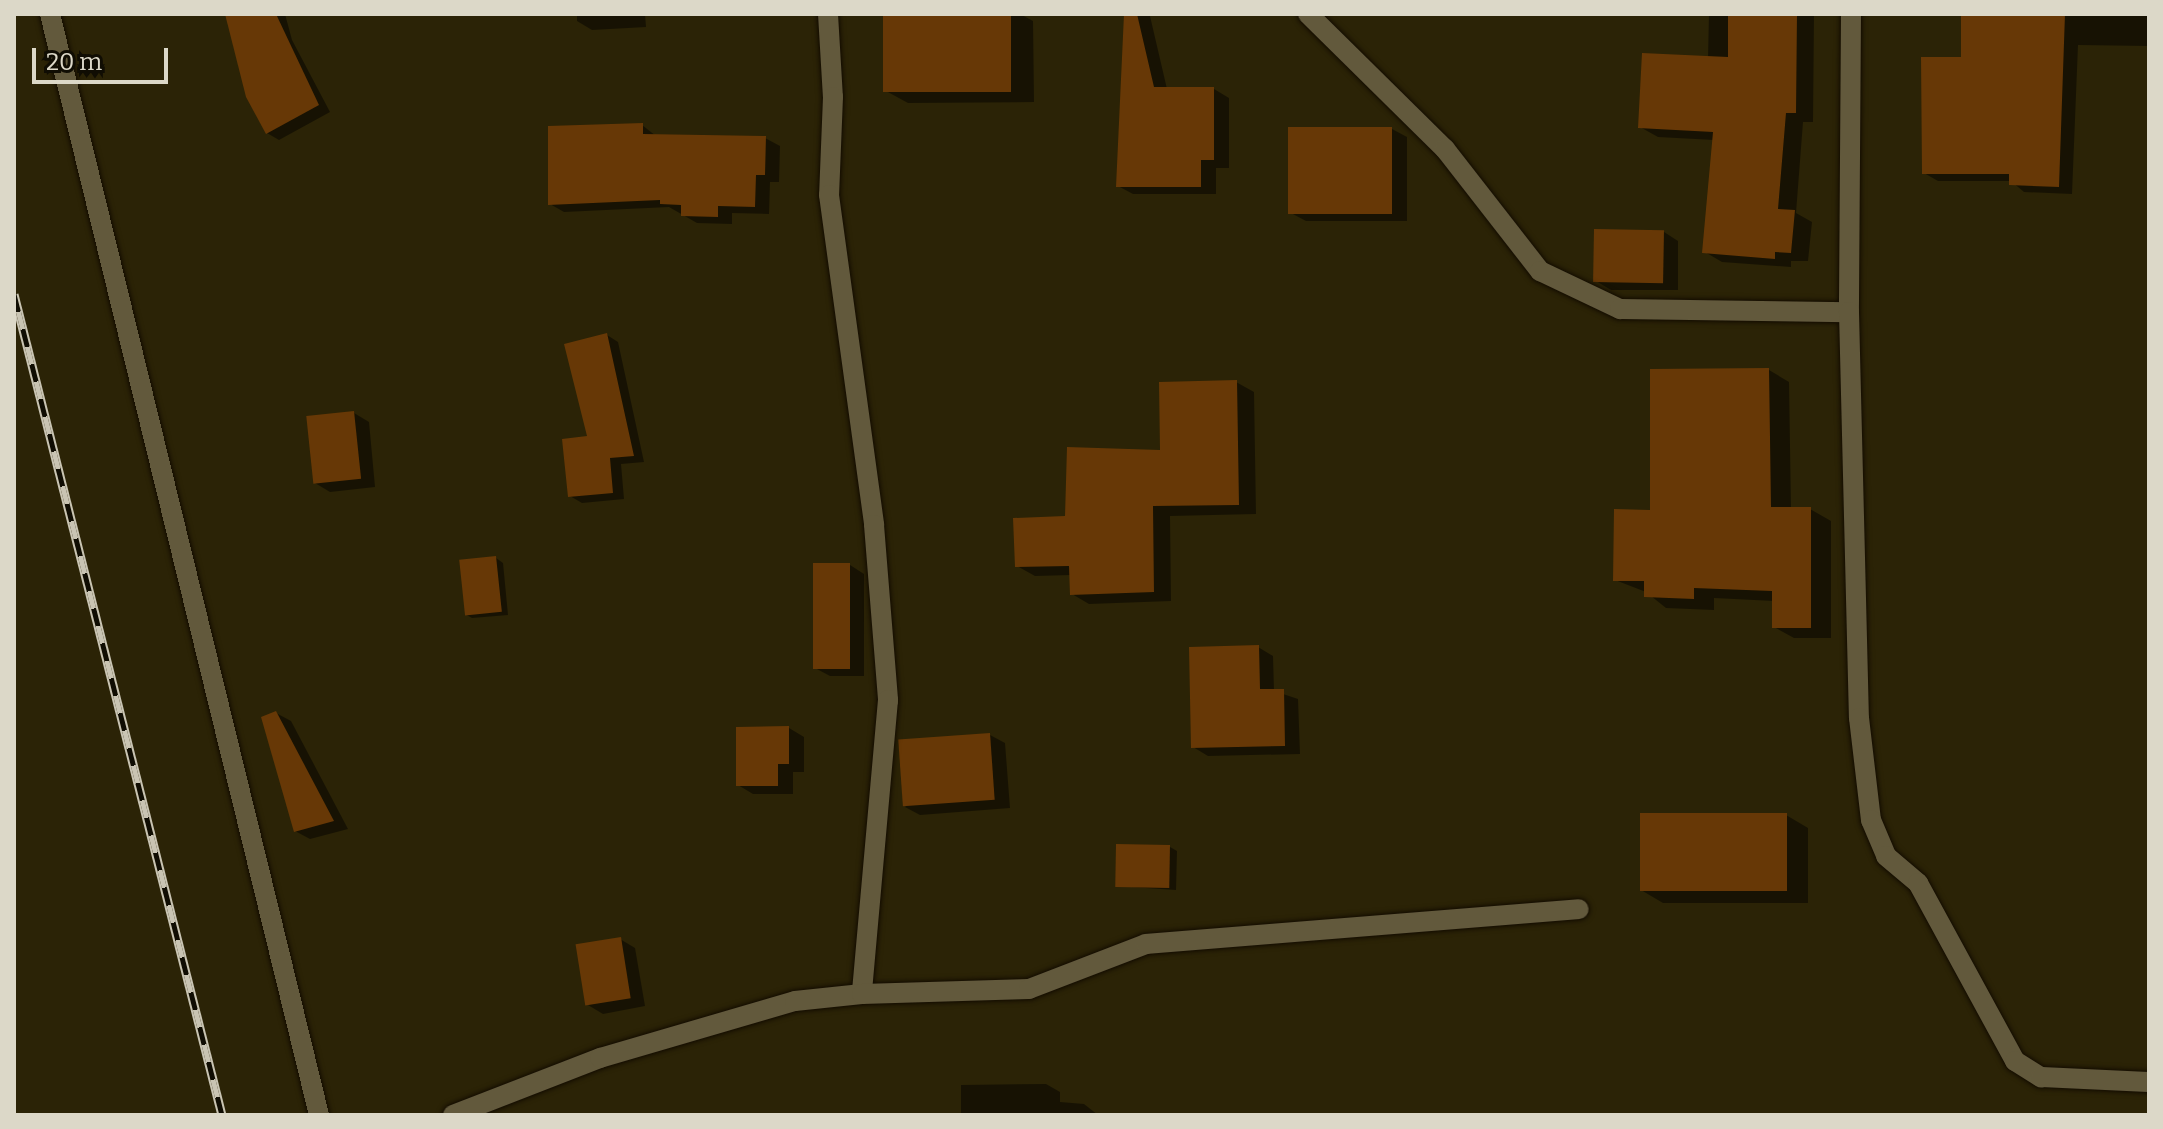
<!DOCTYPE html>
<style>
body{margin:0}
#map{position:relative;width:2163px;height:1129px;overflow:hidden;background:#2b2306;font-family:Bitter,serif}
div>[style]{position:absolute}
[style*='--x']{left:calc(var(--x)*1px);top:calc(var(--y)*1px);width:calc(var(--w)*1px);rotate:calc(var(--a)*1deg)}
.shadow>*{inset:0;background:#0007}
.building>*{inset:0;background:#673806;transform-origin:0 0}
.roads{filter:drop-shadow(0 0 2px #130c00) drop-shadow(0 0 2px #130c00)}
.minor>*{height:20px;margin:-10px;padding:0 10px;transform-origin:10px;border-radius:10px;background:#62593c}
.rail>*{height:9px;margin-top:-4.5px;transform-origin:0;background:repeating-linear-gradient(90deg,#100d03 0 18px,#c9c4b3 0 36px);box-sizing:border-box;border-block:2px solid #c9c4b3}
span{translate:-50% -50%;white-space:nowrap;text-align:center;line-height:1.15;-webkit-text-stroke:8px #100d03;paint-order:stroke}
.frame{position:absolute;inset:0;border:16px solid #dcd8c8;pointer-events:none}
.scale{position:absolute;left:32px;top:48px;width:136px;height:36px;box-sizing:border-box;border:4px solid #dcd8c8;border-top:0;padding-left:10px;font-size:24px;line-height:28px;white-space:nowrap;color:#dcd8c8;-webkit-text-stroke:6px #100d03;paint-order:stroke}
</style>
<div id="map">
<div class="shadow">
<i style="clip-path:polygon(227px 14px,285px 14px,292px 40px,330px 112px,279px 140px,267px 133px)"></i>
<i style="clip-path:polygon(577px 14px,645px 14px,646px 27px,592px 30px,577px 21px)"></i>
<i style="clip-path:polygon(885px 14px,1020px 14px,1033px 21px,1034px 102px,908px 103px,886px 91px)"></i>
<i style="clip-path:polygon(1126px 14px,1150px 16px,1167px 89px,1214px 89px,1229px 98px,1229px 168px,1216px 168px,1216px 194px,1133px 194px,1118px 186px)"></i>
<i style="clip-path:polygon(1709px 14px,1814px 14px,1813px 122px,1803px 122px,1796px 213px,1812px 222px,1808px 261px,1791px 261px,1791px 267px,1722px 262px,1705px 252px,1714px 140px,1658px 137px,1640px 127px,1708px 58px)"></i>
<i style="clip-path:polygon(1963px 14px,2149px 14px,2149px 46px,2078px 45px,2072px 194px,2024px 192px,2011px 181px,1938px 181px,1924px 173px,1963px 59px)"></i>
<i style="clip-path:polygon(642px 125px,656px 136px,765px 138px,780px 146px,779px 182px,770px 182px,769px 214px,732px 213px,732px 224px,697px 223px,669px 207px,564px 212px,550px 204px)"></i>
<i style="clip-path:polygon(1392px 129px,1407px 137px,1407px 221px,1306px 221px,1291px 213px)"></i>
<i style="clip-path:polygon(1664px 232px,1678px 241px,1678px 290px,1611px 290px,1596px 281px)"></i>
<i style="clip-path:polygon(607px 335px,618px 342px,644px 462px,621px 464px,624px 499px,582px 503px,570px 496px,589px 438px)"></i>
<i style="clip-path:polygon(1769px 370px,1789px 382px,1791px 509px,1810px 509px,1831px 521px,1831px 638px,1794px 638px,1774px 627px,1774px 601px,1714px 598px,1714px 610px,1666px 608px,1646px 592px,1615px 580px,1652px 512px)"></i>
<i style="clip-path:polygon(1236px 382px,1254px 392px,1256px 514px,1170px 516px,1171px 601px,1089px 604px,1072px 594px,1071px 575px,1035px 576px,1017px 566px,1067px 518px,1162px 452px)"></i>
<i style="clip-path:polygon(354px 413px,369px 422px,375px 487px,330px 492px,315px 483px)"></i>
<i style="clip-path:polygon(496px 558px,503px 563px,508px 615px,472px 618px,465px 614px)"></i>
<i style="clip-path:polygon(850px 565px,864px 574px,864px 676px,830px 676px,815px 668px)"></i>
<i style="clip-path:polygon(1258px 647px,1273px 656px,1274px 691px,1298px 699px,1300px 754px,1208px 756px,1193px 747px)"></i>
<i style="clip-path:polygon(276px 713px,291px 721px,348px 829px,310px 839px,295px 831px)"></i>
<i style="clip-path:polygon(789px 728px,804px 737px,804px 772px,793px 772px,793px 794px,753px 794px,738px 785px)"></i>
<i style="clip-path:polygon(990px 735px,1005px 743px,1010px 808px,920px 815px,905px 807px)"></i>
<i style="clip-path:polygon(1786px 815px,1808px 828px,1808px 903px,1663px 903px,1641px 890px)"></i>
<i style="clip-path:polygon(1170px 847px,1177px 851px,1176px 890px,1117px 886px)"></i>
<i style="clip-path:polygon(620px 939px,635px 948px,645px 1006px,603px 1014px,588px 1005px)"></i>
<i style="clip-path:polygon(1046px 1084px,1060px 1092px,1060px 1102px,1084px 1104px,1098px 1115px,961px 1115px,961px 1085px)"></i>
</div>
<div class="building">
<i style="clip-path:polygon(225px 14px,276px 14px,319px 105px,266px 134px,246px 97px)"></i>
<i style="left:883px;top:14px;width:128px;height:78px"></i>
<i style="clip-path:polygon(1124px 14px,1137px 14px,1154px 87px,1214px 87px,1214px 160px,1201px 160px,1201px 187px,1116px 187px)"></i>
<i style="clip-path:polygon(1728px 14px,1797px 14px,1796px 113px,1786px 113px,1778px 209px,1795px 210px,1791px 253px,1775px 252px,1775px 259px,1702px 253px,1713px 132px,1638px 128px,1642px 53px,1728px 57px)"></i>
<i style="clip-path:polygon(1961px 14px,2065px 14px,2059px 187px,2009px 185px,2009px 174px,1922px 174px,1921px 57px,1961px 57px)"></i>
<i style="clip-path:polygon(643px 123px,643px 134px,766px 136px,765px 175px,756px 175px,755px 207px,718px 206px,718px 217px,681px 216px,681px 205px,660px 204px,660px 200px,548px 205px,548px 126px)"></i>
<i style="left:1288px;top:127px;width:104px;height:87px"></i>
<i style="left:1594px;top:229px;width:70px;height:53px;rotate:1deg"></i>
<i style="clip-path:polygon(607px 333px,634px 456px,610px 458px,613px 493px,568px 497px,562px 439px,587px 436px,564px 344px)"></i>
<i style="clip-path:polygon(1769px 368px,1771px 507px,1811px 507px,1811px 628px,1772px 628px,1772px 591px,1694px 588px,1694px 599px,1644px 597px,1644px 581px,1613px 581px,1614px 509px,1650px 510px,1650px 369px)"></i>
<i style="clip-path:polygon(1237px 380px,1239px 505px,1153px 506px,1154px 592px,1070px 595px,1069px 566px,1015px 567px,1013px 518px,1065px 516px,1067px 447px,1160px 450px,1159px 382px)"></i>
<i style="left:354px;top:411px;width:68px;height:48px;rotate:84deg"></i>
<i style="left:496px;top:556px;width:56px;height:37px;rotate:84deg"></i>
<i style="left:813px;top:563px;width:37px;height:106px"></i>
<i style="clip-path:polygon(1259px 645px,1260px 689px,1284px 689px,1285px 746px,1191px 748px,1189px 647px)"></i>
<i style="clip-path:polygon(276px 711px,334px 821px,294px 832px,261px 717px)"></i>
<i style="clip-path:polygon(789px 726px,789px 764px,778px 764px,778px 786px,736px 786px,736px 727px)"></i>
<i style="left:990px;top:733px;width:67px;height:92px;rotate:86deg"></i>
<i style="left:1640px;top:813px;width:147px;height:78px"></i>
<i style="left:1116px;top:844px;width:54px;height:43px;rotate:1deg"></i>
<i style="left:621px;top:937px;width:62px;height:46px;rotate:81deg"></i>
</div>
<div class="roads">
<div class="minor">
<i style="--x:50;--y:14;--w:1133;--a:76.27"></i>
<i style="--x:828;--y:14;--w:83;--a:86.6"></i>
<i style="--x:833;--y:97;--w:98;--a:92.3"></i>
<i style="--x:829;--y:195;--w:333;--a:82.2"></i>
<i style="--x:874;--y:525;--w:176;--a:85.4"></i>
<i style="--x:888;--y:700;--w:295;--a:95.1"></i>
<i style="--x:1308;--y:14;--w:192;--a:44.6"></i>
<i style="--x:1445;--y:149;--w:155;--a:52.1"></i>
<i style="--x:1540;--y:271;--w:89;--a:25.4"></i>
<i style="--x:1620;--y:309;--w:229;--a:0.8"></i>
<i style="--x:1851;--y:14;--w:298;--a:90.4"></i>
<i style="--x:1849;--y:312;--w:406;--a:88.6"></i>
<i style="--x:1859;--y:718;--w:103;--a:83.3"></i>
<i style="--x:1871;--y:820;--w:39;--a:67"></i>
<i style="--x:1886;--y:856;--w:42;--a:40.2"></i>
<i style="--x:1918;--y:883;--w:203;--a:61.4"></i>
<i style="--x:2015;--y:1061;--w:31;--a:32"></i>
<i style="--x:2041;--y:1077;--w:108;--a:2.7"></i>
<i style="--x:453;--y:1115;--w:158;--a:-21.2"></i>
<i style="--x:600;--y:1058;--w:203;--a:-16.3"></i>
<i style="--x:795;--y:1001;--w:67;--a:-6"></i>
<i style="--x:862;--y:994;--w:167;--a:-1.7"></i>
<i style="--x:1029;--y:989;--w:125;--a:-21"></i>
<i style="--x:1146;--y:944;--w:434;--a:-4.6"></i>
</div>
</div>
<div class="rail">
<i style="--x:14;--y:294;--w:847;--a:75.78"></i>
</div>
<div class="frame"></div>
<div class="scale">20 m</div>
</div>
